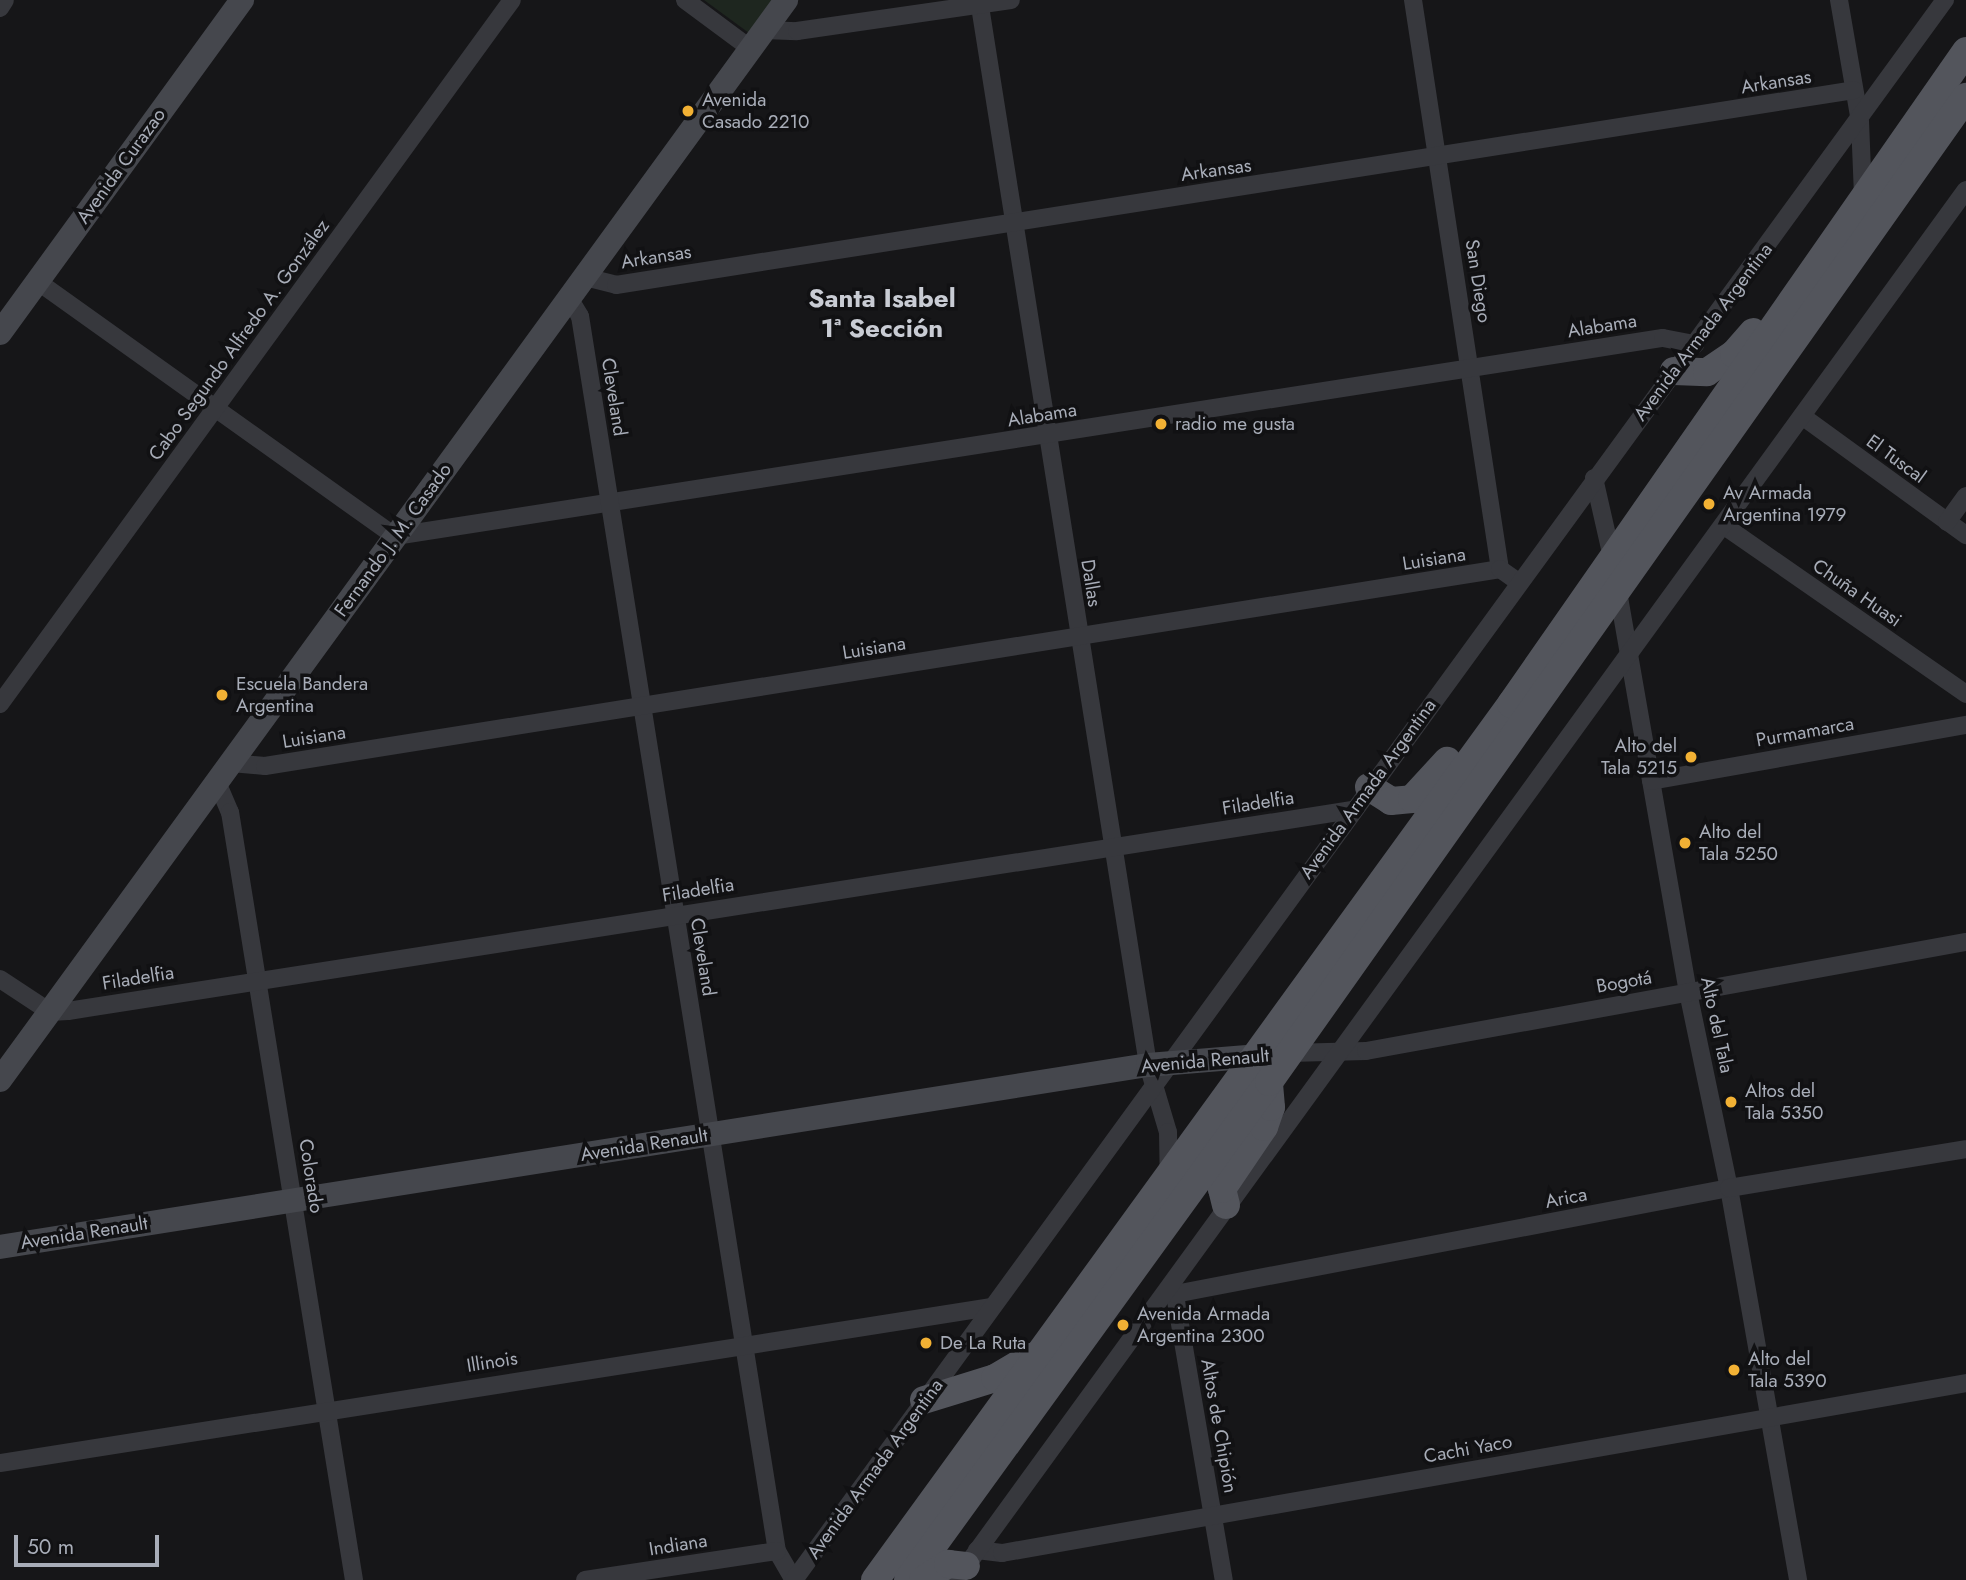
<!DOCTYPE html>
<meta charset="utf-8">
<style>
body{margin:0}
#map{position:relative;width:1966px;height:1580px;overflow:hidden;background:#161618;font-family:Jost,sans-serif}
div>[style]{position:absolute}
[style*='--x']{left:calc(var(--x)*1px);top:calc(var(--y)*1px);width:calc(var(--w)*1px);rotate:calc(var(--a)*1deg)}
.green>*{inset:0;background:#1e261f}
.street>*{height:18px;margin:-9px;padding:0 9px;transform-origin:9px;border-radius:9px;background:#37383d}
.secondary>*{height:24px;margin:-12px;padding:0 12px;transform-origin:12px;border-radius:12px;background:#45474d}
.primary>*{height:28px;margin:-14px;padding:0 14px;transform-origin:14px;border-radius:14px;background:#53555c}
.dots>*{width:19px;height:19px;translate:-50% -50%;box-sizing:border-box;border:4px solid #111113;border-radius:50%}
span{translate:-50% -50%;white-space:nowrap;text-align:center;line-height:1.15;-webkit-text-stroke:7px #111113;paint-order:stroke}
.street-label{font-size:19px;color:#a8adb8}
.poi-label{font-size:19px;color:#a8adb8}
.left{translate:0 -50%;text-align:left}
.right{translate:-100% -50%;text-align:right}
.district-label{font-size:26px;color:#c9ccd4;font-weight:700}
.scale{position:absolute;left:14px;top:1535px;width:145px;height:32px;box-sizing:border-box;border:4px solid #a8adb8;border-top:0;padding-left:9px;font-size:21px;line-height:24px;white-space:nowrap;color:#a8adb8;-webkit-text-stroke:5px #111113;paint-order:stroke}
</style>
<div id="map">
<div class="green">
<i style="clip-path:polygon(704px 0,774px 0,749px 33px)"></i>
</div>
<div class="street">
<i style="--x:685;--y:0;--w:82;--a:36.6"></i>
<i style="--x:979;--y:0;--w:1078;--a:80.98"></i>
<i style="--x:1148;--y:1065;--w:70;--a:73.4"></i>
<i style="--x:1168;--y:1132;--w:39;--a:89"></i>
<i style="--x:1413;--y:0;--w:576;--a:81.31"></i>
<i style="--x:1839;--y:0;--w:123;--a:80.2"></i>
<i style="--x:1860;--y:121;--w:75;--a:87.7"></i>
<i style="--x:0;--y:8;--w:9;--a:-58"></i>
<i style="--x:764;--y:30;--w:33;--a:2"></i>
<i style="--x:797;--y:31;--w:216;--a:-8.2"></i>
<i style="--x:585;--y:277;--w:32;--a:14"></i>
<i style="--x:616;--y:285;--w:1253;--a:-8.95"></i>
<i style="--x:37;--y:281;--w:440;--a:35.5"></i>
<i style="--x:395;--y:536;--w:1283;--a:-8.88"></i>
<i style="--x:1663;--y:338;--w:33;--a:11"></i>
<i style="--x:569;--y:298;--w:21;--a:59"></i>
<i style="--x:580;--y:316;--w:1251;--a:80.94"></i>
<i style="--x:777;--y:1551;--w:34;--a:60"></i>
<i style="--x:1802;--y:416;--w:203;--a:36"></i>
<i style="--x:1594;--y:478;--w:81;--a:77.2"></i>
<i style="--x:1612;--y:557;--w:442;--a:80.1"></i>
<i style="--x:1688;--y:992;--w:200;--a:78.2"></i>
<i style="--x:1729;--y:1188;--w:398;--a:80"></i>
<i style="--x:1947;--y:522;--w:32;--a:-54"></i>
<i style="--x:1723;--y:525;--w:296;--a:34.8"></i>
<i style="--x:0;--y:704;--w:870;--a:-53.97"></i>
<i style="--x:231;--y:763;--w:34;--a:5"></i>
<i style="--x:265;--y:766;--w:1251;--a:-9.06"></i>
<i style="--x:1500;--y:569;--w:24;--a:35"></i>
<i style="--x:1651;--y:781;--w:320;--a:-10.1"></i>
<i style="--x:217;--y:782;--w:33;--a:67"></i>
<i style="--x:230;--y:812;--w:778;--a:80.83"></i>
<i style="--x:0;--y:979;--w:60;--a:33.4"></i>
<i style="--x:50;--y:1012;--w:18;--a:-3"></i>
<i style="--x:68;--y:1011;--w:1300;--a:-8.9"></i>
<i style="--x:1289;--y:1053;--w:77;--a:-1.5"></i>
<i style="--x:1366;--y:1051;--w:610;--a:-10.3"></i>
<i style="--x:1173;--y:1283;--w:301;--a:80.3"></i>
<i style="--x:1175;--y:1294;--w:564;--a:-10.83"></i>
<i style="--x:1729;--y:1188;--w:240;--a:-9.3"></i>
<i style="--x:0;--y:1463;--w:1004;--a:-8.94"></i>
<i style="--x:977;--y:1550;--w:25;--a:7"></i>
<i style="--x:1002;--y:1553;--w:979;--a:-10"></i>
<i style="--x:585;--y:1580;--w:194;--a:-8.6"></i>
<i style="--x:794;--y:1580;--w:1955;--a:-53.93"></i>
<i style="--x:956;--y:1580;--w:1718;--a:-54"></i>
</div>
<div class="secondary">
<i style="--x:0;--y:333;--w:412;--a:-54"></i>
<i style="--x:0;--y:1080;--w:1336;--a:-53.95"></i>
<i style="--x:0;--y:1247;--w:1162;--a:-9.01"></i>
<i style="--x:1148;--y:1065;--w:121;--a:-4.7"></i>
</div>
<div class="primary">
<i style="--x:1674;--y:371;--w:33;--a:2"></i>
<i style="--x:1707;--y:372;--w:32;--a:-34"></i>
<i style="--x:1734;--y:354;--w:29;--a:-49"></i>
<i style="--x:1369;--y:787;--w:26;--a:32"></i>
<i style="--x:1391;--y:801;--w:21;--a:-5"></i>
<i style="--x:1412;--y:799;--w:52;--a:-47.4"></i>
<i style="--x:1226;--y:1205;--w:16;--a:-104"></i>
<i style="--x:1222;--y:1189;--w:75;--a:-55.9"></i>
<i style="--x:1264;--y:1127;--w:21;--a:-71"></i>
<i style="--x:1271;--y:1107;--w:25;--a:-95"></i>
<i style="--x:924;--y:1400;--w:74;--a:-17.2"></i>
<i style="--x:995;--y:1378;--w:42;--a:-30.3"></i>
<i style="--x:875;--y:1580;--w:1083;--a:-54.02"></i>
<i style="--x:1511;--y:704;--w:796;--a:-55.13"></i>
<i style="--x:908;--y:1580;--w:615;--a:-54.06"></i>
<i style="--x:1269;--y:1082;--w:1207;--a:-54.72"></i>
<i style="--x:923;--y:1580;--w:30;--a:-33"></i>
<i style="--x:948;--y:1564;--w:18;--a:6"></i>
</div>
<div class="dots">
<i style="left:688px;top:111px;background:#f2b134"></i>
<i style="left:1161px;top:424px;background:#f2b134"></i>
<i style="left:1709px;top:504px;background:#f2b134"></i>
<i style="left:222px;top:695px;background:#f2b134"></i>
<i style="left:1691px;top:757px;background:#f2b134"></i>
<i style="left:1685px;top:843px;background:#f2b134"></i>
<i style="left:1731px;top:1102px;background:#f2b134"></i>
<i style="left:1123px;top:1325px;background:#f2b134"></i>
<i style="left:926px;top:1343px;background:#f2b134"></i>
<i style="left:1734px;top:1370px;background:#f2b134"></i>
</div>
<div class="street-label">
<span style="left:1776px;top:82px;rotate:-9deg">Arkansas</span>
<span style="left:121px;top:166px;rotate:-54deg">Avenida Curazao</span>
<span style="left:1216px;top:170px;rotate:-8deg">Arkansas</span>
<span style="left:656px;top:257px;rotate:-9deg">Arkansas</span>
<span style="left:1478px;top:281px;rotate:81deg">San Diego</span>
<span style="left:1602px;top:326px;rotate:-9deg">Alabama</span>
<span style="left:1703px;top:332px;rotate:-53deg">Avenida Armada Argentina</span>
<span style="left:239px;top:340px;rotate:-54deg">Cabo Segundo Alfredo A. González</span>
<span style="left:614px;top:397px;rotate:81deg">Cleveland</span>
<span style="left:1042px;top:415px;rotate:-9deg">Alabama</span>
<span style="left:1896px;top:459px;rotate:36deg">El Tuscal</span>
<span style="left:393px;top:540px;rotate:-54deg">Fernando J. M. Casado</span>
<span style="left:1434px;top:559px;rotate:-9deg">Luisiana</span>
<span style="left:1091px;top:583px;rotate:81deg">Dallas</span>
<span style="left:1857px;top:593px;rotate:35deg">Chuña Huasi</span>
<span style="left:874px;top:648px;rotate:-9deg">Luisiana</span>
<span style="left:1805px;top:732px;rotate:-10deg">Purmamarca</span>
<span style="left:314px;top:737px;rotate:-9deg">Luisiana</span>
<span style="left:1368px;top:789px;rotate:-54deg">Avenida Armada Argentina</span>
<span style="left:1258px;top:803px;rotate:-9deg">Filadelfia</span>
<span style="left:698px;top:890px;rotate:-9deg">Filadelfia</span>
<span style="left:703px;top:957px;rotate:81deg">Cleveland</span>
<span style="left:138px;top:978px;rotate:-9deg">Filadelfia</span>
<span style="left:1624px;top:982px;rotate:-10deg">Bogotá</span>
<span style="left:1717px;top:1025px;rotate:78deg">Alto del Tala</span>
<span style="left:1205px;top:1061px;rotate:-5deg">Avenida Renault</span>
<span style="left:644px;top:1145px;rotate:-9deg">Avenida Renault</span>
<span style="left:311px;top:1176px;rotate:81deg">Colorado</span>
<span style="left:1566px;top:1198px;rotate:-11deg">Arica</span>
<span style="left:84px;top:1233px;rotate:-9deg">Avenida Renault</span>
<span style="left:492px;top:1362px;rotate:-9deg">Illinois</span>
<span style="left:1219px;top:1426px;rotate:80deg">Altos de Chipión</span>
<span style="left:1468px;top:1449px;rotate:-10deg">Cachi Yaco</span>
<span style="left:875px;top:1469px;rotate:-54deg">Avenida Armada Argentina</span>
<span style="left:678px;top:1545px;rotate:-9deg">Indiana</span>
</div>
<div class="poi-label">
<span class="left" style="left:702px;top:111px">Avenida<br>Casado 2210</span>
<span class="left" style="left:1175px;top:424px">radio me gusta</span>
<span class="left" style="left:1723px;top:504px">Av Armada<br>Argentina 1979</span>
<span class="left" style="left:236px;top:695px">Escuela Bandera<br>Argentina</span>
<span class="right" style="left:1677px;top:757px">Alto del<br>Tala 5215</span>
<span class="left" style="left:1699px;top:843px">Alto del<br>Tala 5250</span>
<span class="left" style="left:1745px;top:1102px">Altos del<br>Tala 5350</span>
<span class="left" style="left:1137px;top:1325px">Avenida Armada<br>Argentina 2300</span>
<span class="left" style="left:940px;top:1343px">De La Ruta</span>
<span class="left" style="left:1748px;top:1370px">Alto del<br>Tala 5390</span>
</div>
<div class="district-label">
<span style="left:882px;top:314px">Santa Isabel<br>1ª Sección</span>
</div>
<div class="scale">50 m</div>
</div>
